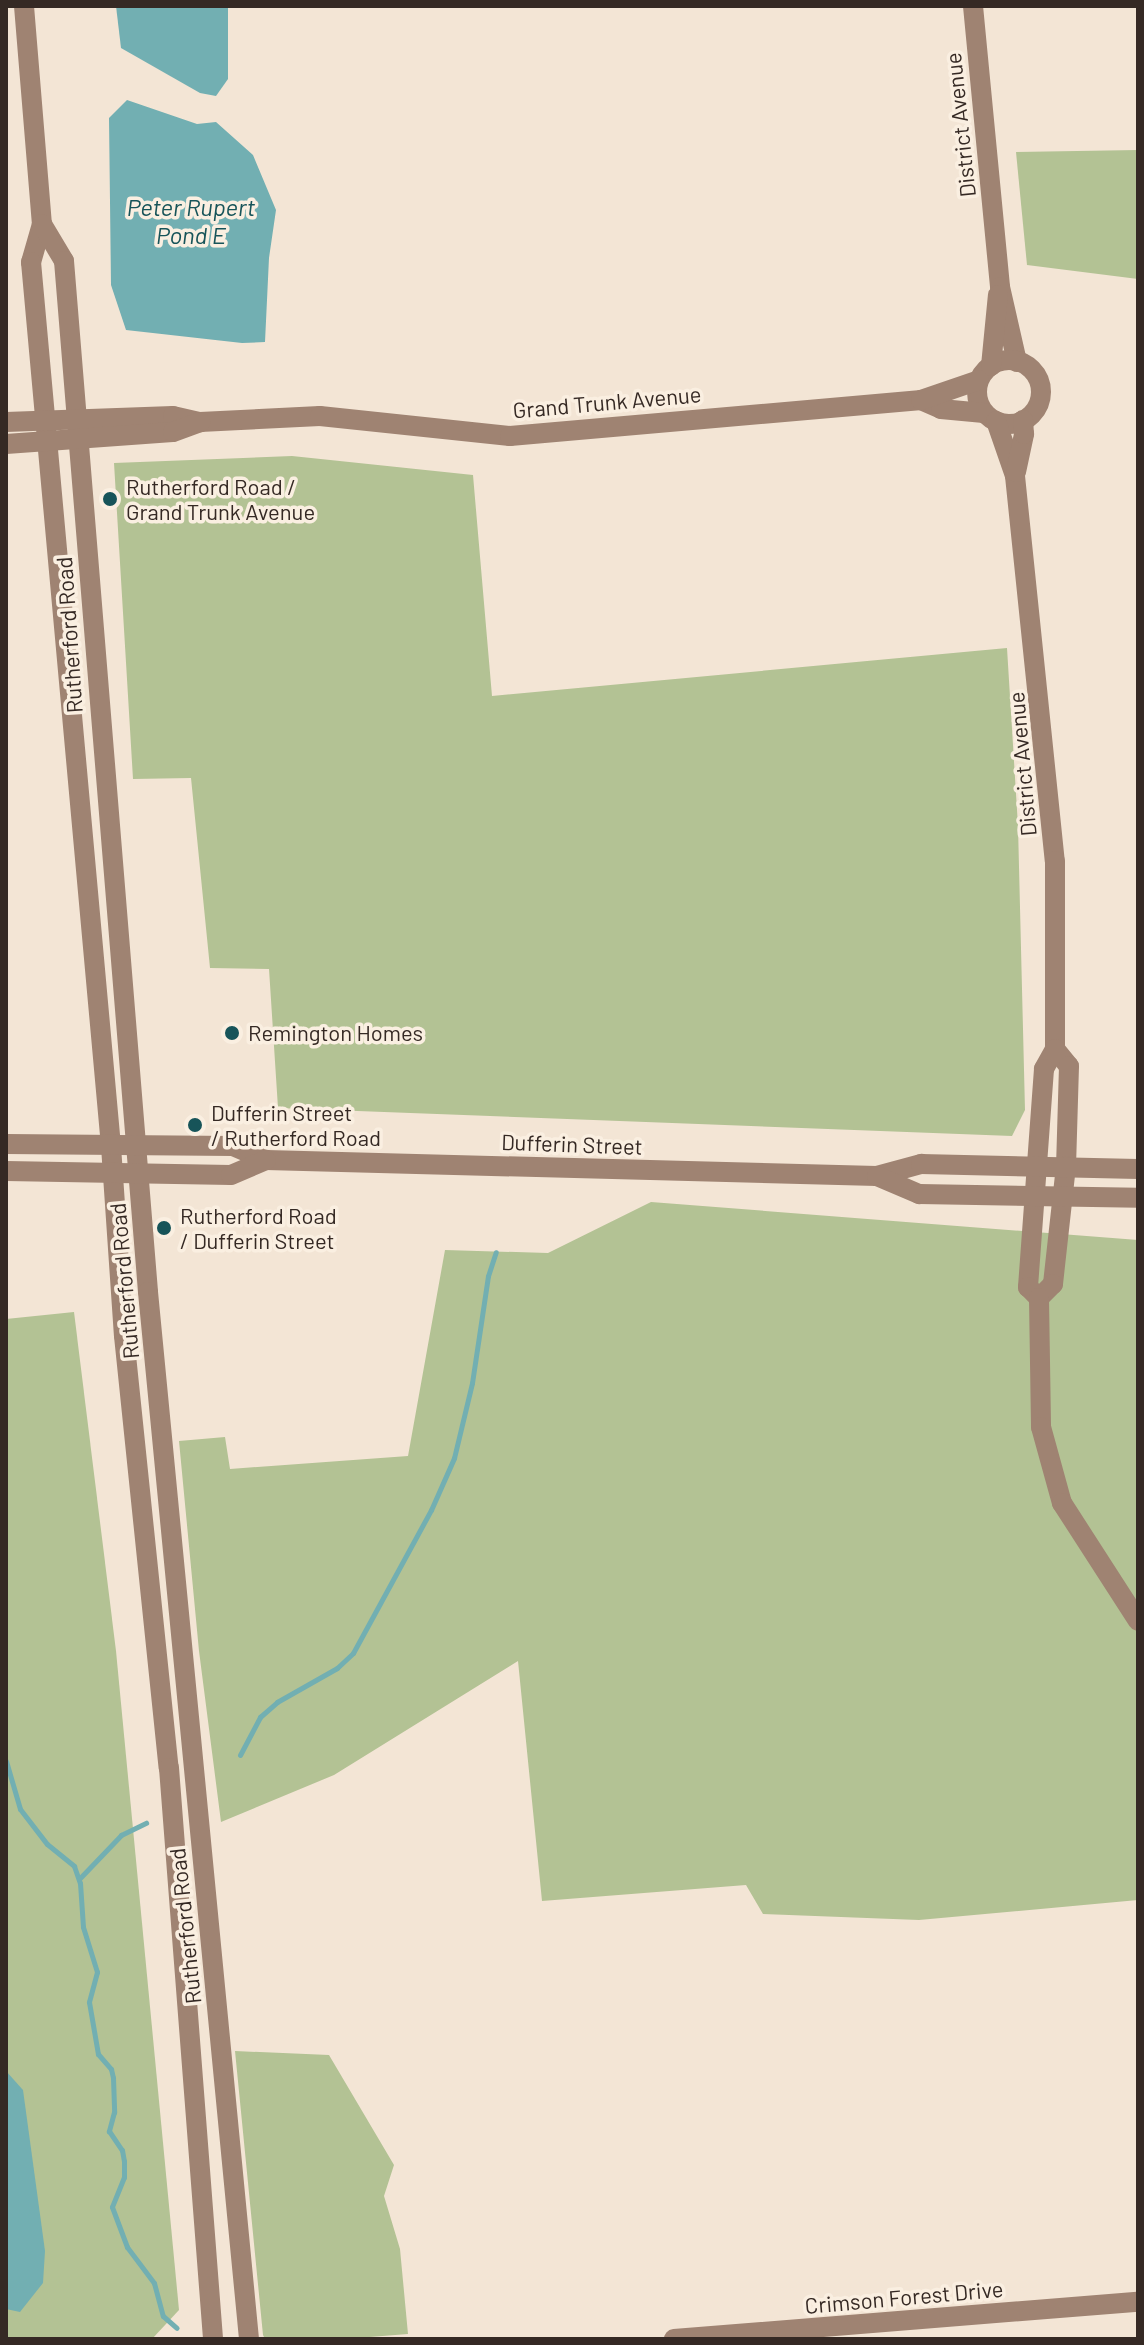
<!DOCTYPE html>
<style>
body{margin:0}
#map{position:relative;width:1144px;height:2345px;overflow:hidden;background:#f3e5d5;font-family:Barlow,sans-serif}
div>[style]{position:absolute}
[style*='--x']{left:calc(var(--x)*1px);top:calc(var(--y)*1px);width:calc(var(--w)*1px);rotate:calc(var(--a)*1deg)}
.green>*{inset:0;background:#b3c294}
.water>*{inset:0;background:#72afb2}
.stream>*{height:5px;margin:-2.5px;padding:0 2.5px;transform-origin:2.5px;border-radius:2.5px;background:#72afb2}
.secondary>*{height:20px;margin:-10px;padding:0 10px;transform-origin:10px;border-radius:10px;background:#9f8372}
.secondary>.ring{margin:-10px;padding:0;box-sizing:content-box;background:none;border:20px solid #9f8372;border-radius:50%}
.dots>*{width:22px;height:22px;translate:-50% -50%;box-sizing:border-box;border:4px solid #faefe1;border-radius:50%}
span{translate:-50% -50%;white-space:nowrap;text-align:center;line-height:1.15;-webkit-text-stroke:7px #faefe1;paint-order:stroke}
.street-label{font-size:22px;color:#352924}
.poi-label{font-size:22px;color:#352924}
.left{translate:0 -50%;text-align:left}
.water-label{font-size:24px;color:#175459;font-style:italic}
.frame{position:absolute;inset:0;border:8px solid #352924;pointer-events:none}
</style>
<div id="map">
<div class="green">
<i style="clip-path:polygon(1138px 150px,1138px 279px,1027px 265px,1016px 152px)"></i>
<i style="clip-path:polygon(292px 456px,473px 475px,492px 696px,1007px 648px,1018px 826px,1025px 1110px,1012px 1136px,278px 1108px,269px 969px,210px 968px,191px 778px,133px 779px,114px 463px)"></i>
<i style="clip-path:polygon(651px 1202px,1138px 1240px,1138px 1900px,919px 1920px,763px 1914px,746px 1885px,542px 1901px,518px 1661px,334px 1775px,221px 1822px,199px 1651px,179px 1441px,225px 1437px,230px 1469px,408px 1456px,445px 1250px,548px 1253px)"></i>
<i style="clip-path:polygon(74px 1312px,116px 1651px,179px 2310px,152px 2339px,6px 2339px,6px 1319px)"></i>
<i style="clip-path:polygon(235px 2051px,329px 2055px,394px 2165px,384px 2196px,400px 2249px,408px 2334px,344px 2339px,265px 2339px,263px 2335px)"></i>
</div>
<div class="water">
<i style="clip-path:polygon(116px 6px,228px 6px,228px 79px,216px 96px,200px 93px,121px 48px)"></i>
<i style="clip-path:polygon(127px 100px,197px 124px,216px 122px,253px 155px,276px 210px,269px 258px,265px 342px,242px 343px,126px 330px,111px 285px,109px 118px)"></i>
<i style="clip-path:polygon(6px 2071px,23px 2090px,45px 2251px,43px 2283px,20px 2312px,6px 2309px)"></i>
</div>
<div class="stream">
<i style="--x:240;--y:1755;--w:43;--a:-62.2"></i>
<i style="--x:260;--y:1717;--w:23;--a:-41"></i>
<i style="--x:277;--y:1702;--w:69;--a:-29.5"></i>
<i style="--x:337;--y:1668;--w:22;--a:-43"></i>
<i style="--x:353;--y:1653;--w:163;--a:-61.4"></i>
<i style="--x:431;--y:1510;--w:57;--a:-66.1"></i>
<i style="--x:454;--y:1458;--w:77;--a:-76.5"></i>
<i style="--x:472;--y:1383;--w:108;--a:-81.5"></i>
<i style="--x:488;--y:1276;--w:25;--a:-72"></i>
<i style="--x:6;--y:1761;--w:50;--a:73.7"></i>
<i style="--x:20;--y:1809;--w:44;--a:52.4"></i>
<i style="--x:47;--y:1844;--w:35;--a:39"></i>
<i style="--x:74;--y:1866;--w:18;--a:71"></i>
<i style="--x:80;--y:1883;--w:44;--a:86.1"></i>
<i style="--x:83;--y:1927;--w:47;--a:72.7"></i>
<i style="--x:97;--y:1972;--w:31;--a:105"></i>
<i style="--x:89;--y:2002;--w:53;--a:80.2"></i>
<i style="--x:98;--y:2054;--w:20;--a:49"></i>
<i style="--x:111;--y:2069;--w:9;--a:77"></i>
<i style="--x:113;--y:2078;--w:34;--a:88"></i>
<i style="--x:114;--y:2112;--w:20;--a:105"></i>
<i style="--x:109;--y:2131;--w:23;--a:56"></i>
<i style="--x:122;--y:2150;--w:11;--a:80"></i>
<i style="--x:124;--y:2161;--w:16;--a:90"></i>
<i style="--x:124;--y:2177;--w:32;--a:112"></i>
<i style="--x:112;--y:2207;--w:43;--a:69.4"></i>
<i style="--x:127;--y:2247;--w:45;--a:53.1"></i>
<i style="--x:154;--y:2283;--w:34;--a:75"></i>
<i style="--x:163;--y:2316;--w:18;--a:41"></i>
<i style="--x:79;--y:1879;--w:61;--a:-46.3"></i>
<i style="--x:121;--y:1835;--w:28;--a:-26"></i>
</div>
<div class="secondary">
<i style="--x:24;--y:6;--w:219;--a:85.3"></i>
<i style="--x:42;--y:224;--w:40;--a:106"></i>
<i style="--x:31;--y:262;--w:888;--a:84.83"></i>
<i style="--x:111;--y:1146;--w:190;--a:86.1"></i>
<i style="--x:124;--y:1336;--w:434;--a:84.1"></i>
<i style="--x:169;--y:1768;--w:573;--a:85.59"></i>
<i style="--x:973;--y:6;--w:282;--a:84.5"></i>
<i style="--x:1000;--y:287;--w:77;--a:77.2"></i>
<i style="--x:42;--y:224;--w:43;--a:59.3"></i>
<i style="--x:64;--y:261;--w:1034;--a:85.34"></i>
<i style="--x:148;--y:1292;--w:1052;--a:84.49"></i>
<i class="ring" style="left:977px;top:360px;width:44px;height:44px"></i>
<i style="--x:991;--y:366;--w:71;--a:-84.4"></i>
<i style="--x:921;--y:400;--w:22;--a:24"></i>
<i style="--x:941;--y:409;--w:43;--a:5.3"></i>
<i style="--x:996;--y:421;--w:58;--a:70.9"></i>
<i style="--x:1015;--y:476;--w:387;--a:84.1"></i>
<i style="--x:1055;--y:861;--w:188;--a:90"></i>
<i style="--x:1055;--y:1049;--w:23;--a:119"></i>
<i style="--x:1044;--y:1069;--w:219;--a:94.2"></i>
<i style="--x:1028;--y:1287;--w:16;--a:45"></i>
<i style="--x:6;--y:422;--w:167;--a:-2.1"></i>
<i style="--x:173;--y:416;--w:28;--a:13"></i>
<i style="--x:200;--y:422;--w:120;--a:-2.9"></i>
<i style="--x:320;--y:416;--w:191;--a:6"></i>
<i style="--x:510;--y:436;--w:413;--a:-5"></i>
<i style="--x:921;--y:400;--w:61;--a:-19"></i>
<i style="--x:6;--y:444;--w:167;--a:-4.1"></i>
<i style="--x:173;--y:432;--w:29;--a:-20"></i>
<i style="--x:1016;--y:472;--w:39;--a:-78"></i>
<i style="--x:1024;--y:434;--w:14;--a:-94"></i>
<i style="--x:1055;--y:1049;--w:22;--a:51"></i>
<i style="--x:1069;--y:1066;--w:100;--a:91.7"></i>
<i style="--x:1066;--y:1166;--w:119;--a:96.3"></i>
<i style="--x:1053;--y:1284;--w:20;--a:135"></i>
<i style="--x:1039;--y:1298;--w:129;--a:89.1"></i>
<i style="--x:1041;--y:1427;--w:79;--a:74.6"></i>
<i style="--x:1062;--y:1503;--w:140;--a:57.2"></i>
<i style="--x:6;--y:1144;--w:227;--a:0.5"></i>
<i style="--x:233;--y:1146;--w:36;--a:23"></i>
<i style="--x:266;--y:1160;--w:611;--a:1.5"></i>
<i style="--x:877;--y:1176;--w:46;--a:-15.3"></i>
<i style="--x:921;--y:1164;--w:217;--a:1.3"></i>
<i style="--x:6;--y:1171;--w:225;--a:1"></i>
<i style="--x:231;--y:1175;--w:38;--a:-23"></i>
<i style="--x:877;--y:1176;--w:46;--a:23.2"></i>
<i style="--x:919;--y:1194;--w:219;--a:1"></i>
<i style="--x:674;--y:2339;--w:465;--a:-4.6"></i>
</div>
<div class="dots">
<i style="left:110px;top:499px;background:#175459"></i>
<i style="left:232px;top:1033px;background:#175459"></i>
<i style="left:195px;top:1125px;background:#175459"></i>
<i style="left:164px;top:1228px;background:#175459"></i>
</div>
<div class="street-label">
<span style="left:960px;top:125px;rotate:-96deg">District Avenue</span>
<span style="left:607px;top:402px;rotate:-5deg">Grand Trunk Avenue</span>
<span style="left:69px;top:635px;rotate:-94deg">Rutherford Road</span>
<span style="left:1022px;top:764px;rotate:-95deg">District Avenue</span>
<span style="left:572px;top:1144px;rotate:2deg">Dufferin Street</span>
<span style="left:124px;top:1281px;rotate:-95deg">Rutherford Road</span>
<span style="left:185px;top:1926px;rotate:-96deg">Rutherford Road</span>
<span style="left:904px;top:2297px;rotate:-5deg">Crimson Forest Drive</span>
</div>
<div class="poi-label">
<span class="left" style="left:126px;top:499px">Rutherford Road /<br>Grand Trunk Avenue</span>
<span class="left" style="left:248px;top:1033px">Remington Homes</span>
<span class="left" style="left:211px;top:1125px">Dufferin Street<br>/ Rutherford Road</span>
<span class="left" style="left:180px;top:1228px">Rutherford Road<br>/ Dufferin Street</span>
</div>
<div class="water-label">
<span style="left:191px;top:221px">Peter Rupert<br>Pond E</span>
</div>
<div class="frame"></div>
</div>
